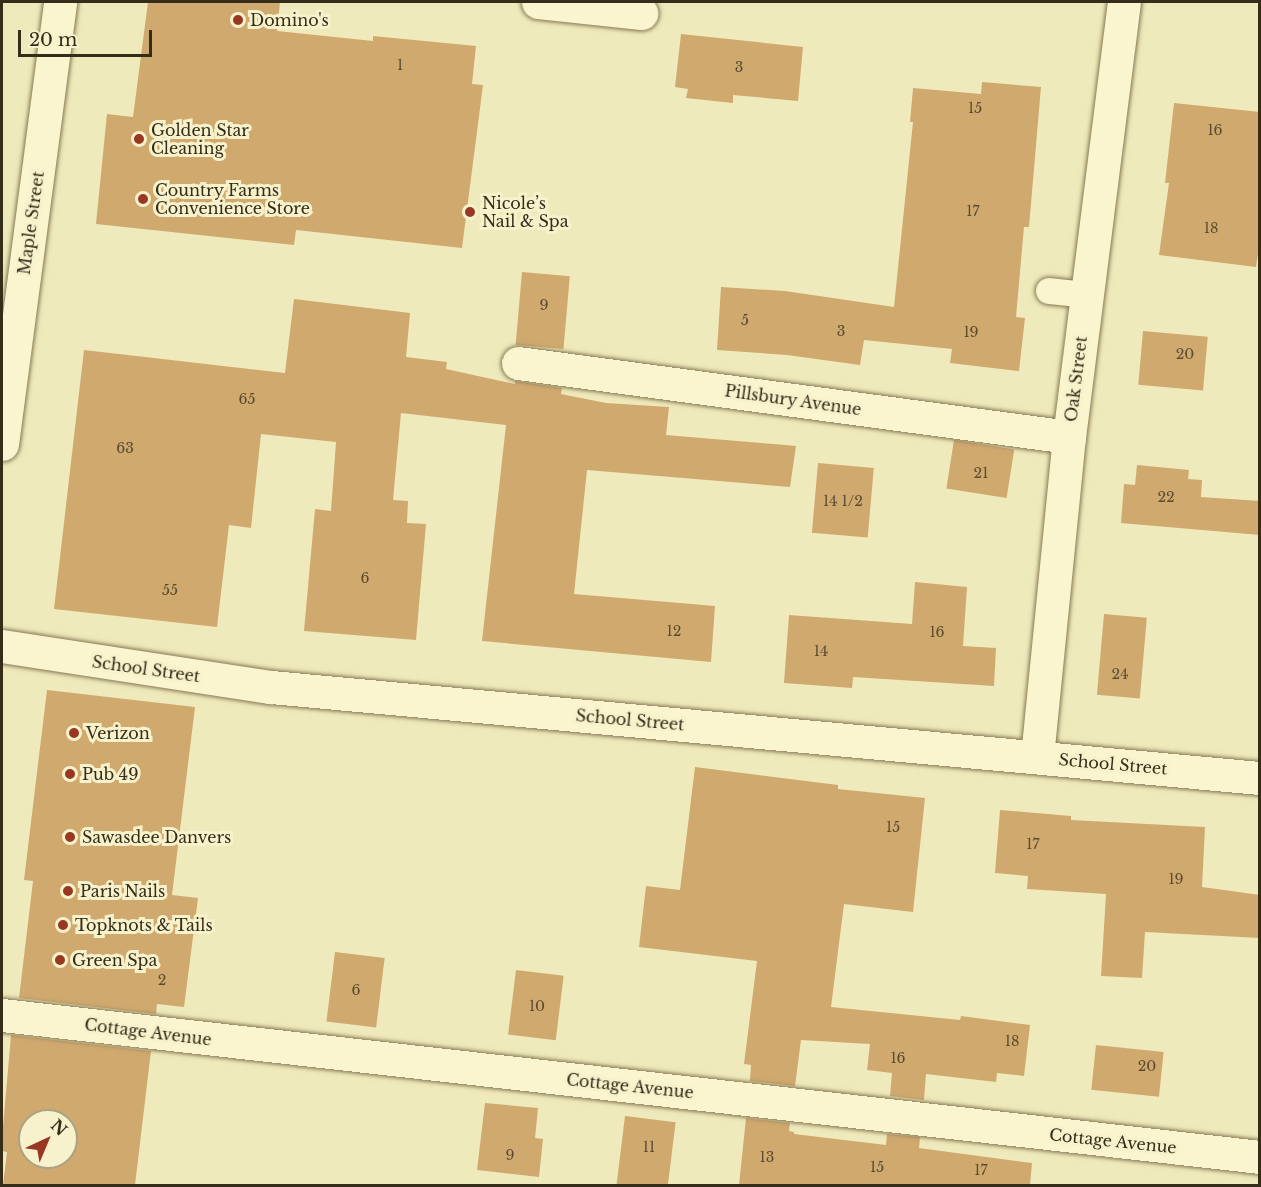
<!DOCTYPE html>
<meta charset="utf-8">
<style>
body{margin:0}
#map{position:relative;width:1261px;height:1187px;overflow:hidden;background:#efeabb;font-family:"Libre Baskerville",serif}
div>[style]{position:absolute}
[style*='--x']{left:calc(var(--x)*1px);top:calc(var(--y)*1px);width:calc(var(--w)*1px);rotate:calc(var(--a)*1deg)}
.building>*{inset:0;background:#d0a96f;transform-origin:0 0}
.roads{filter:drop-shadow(0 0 2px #877954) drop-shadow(0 0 2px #877954)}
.lane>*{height:26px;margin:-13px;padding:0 13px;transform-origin:13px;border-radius:13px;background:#faf5ce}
.street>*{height:33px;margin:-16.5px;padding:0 16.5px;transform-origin:16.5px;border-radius:16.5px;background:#faf5ce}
.secondary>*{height:33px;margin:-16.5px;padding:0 16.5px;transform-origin:16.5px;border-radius:16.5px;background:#faf5ce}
.dots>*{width:16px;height:16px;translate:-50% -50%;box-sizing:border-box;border:3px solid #f7f2cb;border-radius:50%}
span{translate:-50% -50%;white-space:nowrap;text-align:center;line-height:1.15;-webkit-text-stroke:6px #f7f2cb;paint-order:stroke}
.number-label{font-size:14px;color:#5c4b2f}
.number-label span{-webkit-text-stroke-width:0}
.poi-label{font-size:16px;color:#352c1a}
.left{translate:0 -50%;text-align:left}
.street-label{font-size:16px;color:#352c1a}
.frame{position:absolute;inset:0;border:3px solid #352c1a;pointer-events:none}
.north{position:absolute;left:18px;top:1109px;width:60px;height:60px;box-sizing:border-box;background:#f7f2cb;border:2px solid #a9a384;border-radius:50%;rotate:44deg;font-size:16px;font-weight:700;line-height:24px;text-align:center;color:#352c1a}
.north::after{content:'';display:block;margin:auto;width:21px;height:27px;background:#993722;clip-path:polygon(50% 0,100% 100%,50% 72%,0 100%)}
.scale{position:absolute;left:18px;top:30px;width:134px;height:27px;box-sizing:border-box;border:3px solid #352c1a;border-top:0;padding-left:8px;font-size:18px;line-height:21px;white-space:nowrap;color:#352c1a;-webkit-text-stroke:4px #f7f2cb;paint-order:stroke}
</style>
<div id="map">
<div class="building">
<i style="clip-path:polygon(148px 2px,280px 2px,277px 31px,373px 41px,373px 36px,476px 46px,472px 84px,483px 85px,462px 248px,296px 230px,294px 245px,96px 224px,107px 114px,133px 117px)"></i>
<i style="clip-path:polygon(681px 34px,803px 47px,798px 101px,733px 95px,733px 103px,686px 98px,688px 89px,675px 87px)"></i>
<i style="clip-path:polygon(982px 82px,1041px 87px,1029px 227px,1024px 227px,1016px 317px,1025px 318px,1019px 371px,950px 363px,952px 349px,864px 340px,860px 365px,787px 355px,717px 350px,721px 287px,785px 291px,894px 307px,913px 122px,910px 122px,913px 88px,981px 94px)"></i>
<i style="clip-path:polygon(1174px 103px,1260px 112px,1260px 241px,1256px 267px,1159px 255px,1169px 183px,1165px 183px)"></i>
<i style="left:522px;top:272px;width:48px;height:73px;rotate:5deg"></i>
<i style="clip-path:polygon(294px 299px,410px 313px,406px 357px,447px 362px,446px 369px,515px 384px,515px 381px,562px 388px,561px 394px,606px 403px,669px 407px,666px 435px,796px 446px,790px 487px,587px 470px,574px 594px,715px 606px,711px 662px,482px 641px,506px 425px,401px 413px,393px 500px,408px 501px,407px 523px,426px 524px,416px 640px,304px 631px,315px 509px,331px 511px,336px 442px,261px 434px,251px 528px,229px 525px,217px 627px,54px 609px,84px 350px,285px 373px)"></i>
<i style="left:1143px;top:331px;width:65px;height:54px;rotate:5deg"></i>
<i style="left:954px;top:440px;width:61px;height:49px;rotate:9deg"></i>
<i style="left:818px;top:463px;width:56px;height:70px;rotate:5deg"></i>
<i style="clip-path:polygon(1137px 465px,1189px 470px,1188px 479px,1202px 480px,1201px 497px,1260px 501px,1260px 535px,1121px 523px,1124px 484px,1135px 485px)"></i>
<i style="clip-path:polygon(915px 582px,967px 587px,963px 646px,996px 648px,994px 686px,853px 677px,852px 688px,784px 683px,789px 615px,912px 624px)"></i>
<i style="left:1104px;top:614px;width:43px;height:81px;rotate:5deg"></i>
<i style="clip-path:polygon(47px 690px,195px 707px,172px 895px,198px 898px,184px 1007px,157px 1004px,156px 1014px,19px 998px,33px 881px,24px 880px)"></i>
<i style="clip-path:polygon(695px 767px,838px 785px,838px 789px,925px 798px,913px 912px,844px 904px,831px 1007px,960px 1020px,961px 1016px,1030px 1025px,1024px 1076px,997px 1073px,996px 1082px,926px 1074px,924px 1100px,890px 1096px,892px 1073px,867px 1070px,870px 1044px,801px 1040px,795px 1086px,750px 1081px,751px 1065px,744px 1064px,757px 961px,639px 947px,646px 886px,680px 890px)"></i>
<i style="clip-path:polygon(1000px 810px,1071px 816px,1071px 820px,1205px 827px,1202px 887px,1260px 895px,1260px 938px,1145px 932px,1142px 978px,1101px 976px,1106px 894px,1027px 889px,1028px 876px,995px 873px)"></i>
<i style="left:335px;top:952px;width:50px;height:70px;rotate:7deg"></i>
<i style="left:516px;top:970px;width:48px;height:65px;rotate:7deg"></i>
<i style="clip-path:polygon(evenodd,11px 1035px,151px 1051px,135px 1185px,3px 1185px,7px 1152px,2px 1151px,2px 1138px,11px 1035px,30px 1121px,66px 1121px,66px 1157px,30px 1157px,30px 1121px)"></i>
<i style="left:1096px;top:1045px;width:68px;height:45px;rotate:6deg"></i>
<i style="clip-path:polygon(485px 1103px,538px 1108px,535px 1138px,543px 1139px,539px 1177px,477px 1170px)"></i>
<i style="left:625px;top:1116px;width:51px;height:69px;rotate:7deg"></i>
<i style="clip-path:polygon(746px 1118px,790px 1123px,789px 1131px,794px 1132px,794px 1134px,886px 1145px,887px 1134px,920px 1137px,919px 1148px,1032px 1163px,1030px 1185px,739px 1185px)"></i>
</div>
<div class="roads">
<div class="lane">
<i style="--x:1049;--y:291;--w:38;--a:6"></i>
</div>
<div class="street">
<i style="--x:538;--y:2;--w:104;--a:6.1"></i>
<i style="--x:518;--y:363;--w:556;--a:7.65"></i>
<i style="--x:2;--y:646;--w:272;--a:8.7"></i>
<i style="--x:271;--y:687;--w:993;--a:5.26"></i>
<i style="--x:1037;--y:757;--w:322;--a:-84.3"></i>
<i style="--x:1069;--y:437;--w:438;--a:-82.8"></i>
<i style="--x:2;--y:1015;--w:1266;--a:6.44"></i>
</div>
<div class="secondary">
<i style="--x:2;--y:444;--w:446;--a:-82.5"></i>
</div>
</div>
<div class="dots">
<i style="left:238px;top:20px;background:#993722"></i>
<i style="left:139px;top:139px;background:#993722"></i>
<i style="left:143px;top:199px;background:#993722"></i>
<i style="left:470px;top:212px;background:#993722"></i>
<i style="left:74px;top:733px;background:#993722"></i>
<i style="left:70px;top:774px;background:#993722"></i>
<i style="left:70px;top:837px;background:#993722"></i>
<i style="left:68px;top:891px;background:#993722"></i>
<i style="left:63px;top:925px;background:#993722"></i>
<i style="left:60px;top:960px;background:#993722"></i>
</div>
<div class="number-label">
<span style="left:400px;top:65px">1</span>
<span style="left:739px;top:67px">3</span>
<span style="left:975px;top:108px">15</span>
<span style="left:1215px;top:130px">16</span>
<span style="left:973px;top:211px">17</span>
<span style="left:1211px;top:228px">18</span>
<span style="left:544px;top:305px">9</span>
<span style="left:745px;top:320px">5</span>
<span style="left:841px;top:331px">3</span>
<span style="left:971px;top:332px">19</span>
<span style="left:1185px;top:354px">20</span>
<span style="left:247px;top:399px">65</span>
<span style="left:125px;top:448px">63</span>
<span style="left:981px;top:473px">21</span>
<span style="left:1166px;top:497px">22</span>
<span style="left:843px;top:501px">14 1/2</span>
<span style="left:365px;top:578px">6</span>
<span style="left:170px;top:590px">55</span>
<span style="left:674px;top:631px">12</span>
<span style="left:937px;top:632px">16</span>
<span style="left:821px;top:651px">14</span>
<span style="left:1120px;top:674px">24</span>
<span style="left:893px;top:827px">15</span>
<span style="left:1033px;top:844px">17</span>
<span style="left:1176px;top:879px">19</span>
<span style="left:162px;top:980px">2</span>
<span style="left:356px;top:990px">6</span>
<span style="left:537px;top:1006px">10</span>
<span style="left:1012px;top:1041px">18</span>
<span style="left:898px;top:1058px">16</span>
<span style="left:1147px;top:1066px">20</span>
<span style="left:649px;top:1147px">11</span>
<span style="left:510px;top:1155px">9</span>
<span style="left:767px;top:1157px">13</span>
<span style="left:877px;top:1167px">15</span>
<span style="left:981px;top:1170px">17</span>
</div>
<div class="poi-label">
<span class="left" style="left:250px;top:20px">Domino's</span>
<span class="left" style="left:151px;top:139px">Golden Star<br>Cleaning</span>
<span class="left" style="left:155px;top:199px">Country Farms<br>Convenience Store</span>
<span class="left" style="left:482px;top:212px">Nicole’s<br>Nail &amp; Spa</span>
<span class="left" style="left:86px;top:733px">Verizon</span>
<span class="left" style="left:82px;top:774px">Pub 49</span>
<span class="left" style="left:82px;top:837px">Sawasdee Danvers</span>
<span class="left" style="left:80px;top:891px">Paris Nails</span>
<span class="left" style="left:75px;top:925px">Topknots &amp; Tails</span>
<span class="left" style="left:72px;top:960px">Green Spa</span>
</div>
<div class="street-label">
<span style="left:31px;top:223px;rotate:-82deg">Maple Street</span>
<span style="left:1076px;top:379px;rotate:-83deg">Oak Street</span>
<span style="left:793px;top:400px;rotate:8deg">Pillsbury Avenue</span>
<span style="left:146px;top:669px;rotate:8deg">School Street</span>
<span style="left:630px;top:720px;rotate:5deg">School Street</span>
<span style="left:1113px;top:764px;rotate:5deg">School Street</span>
<span style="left:148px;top:1032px;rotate:7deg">Cottage Avenue</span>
<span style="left:630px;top:1086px;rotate:6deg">Cottage Avenue</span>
<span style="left:1113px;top:1141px;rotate:6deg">Cottage Avenue</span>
</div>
<div class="frame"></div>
<div class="north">N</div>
<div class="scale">20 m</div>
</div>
